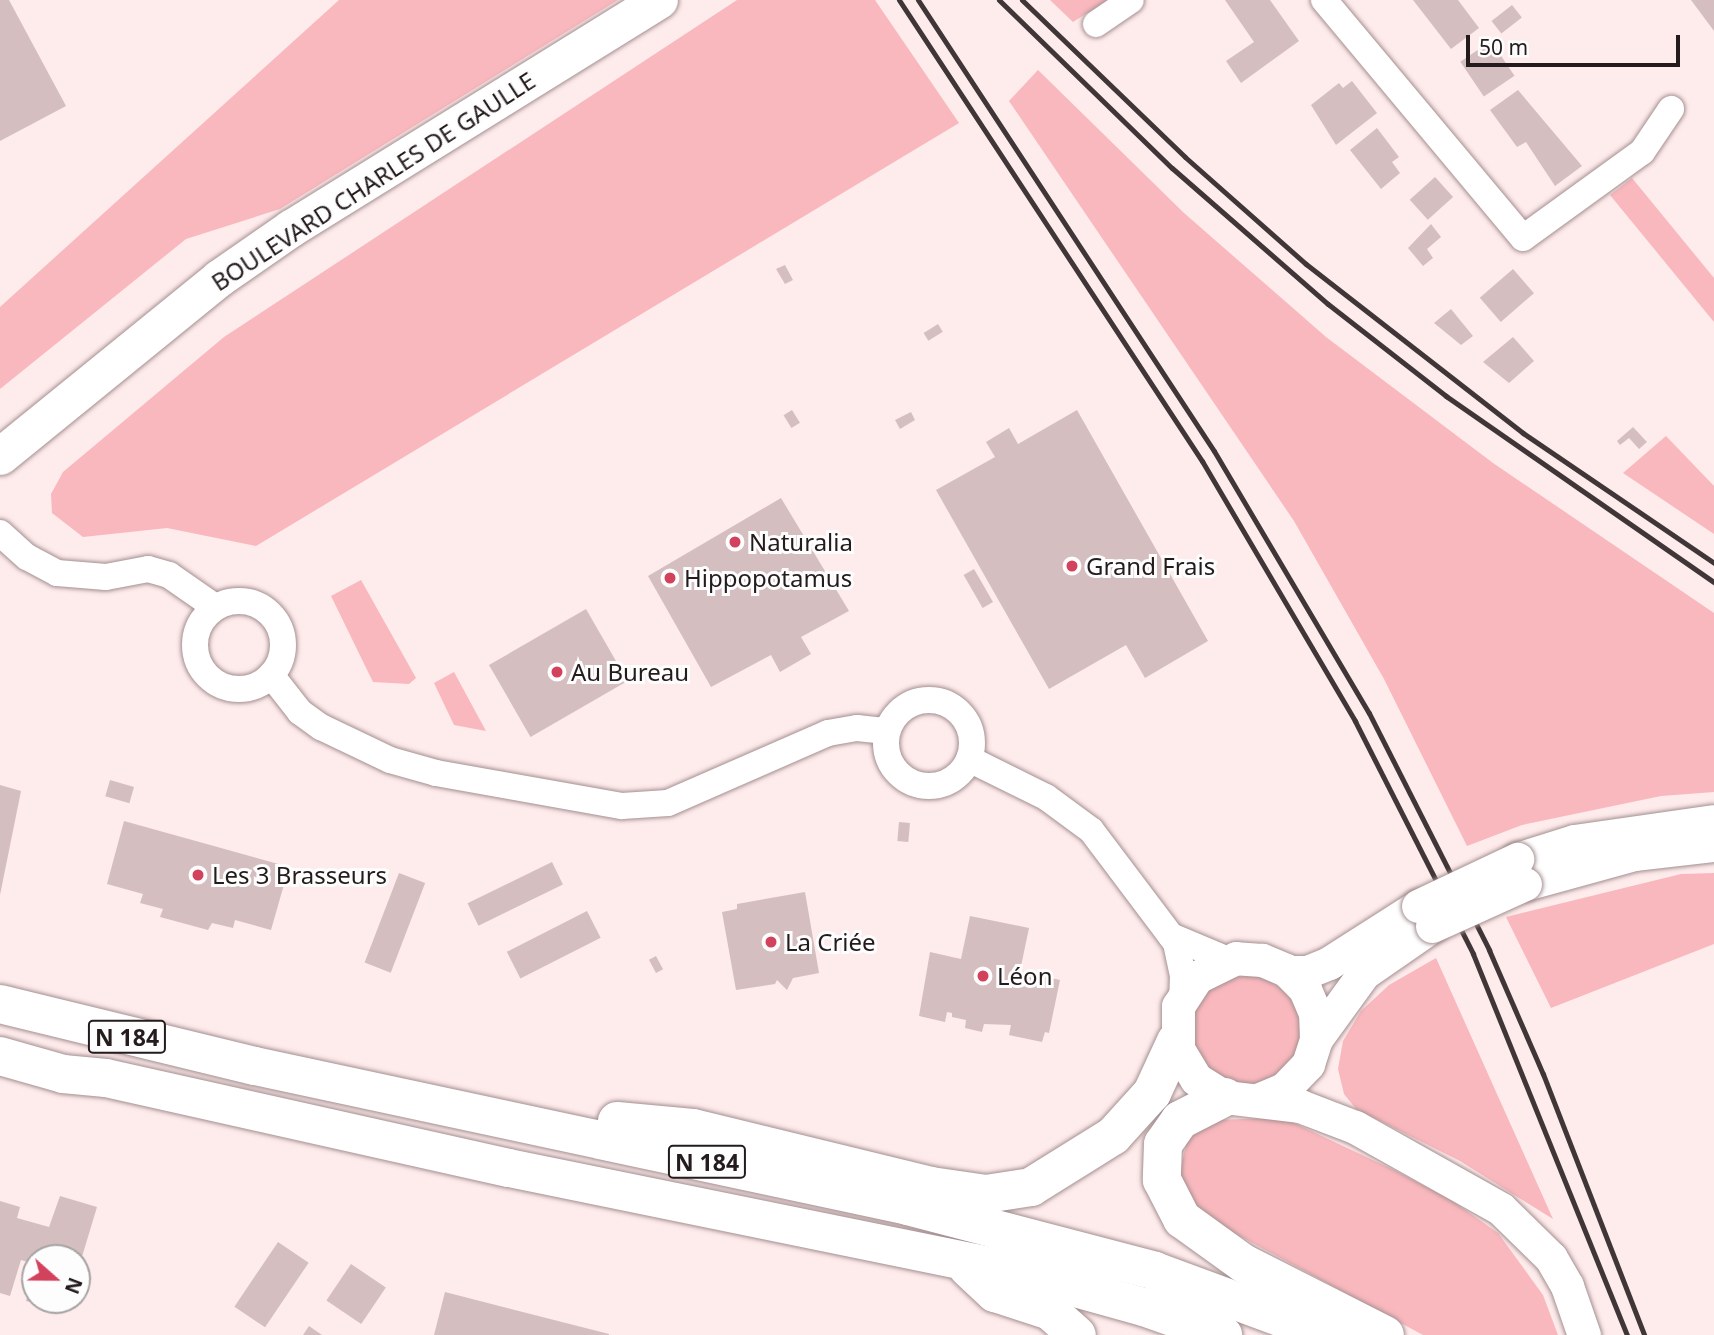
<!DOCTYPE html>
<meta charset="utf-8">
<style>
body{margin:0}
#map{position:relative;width:1714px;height:1335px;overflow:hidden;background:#feebec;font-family:"Noto Sans",sans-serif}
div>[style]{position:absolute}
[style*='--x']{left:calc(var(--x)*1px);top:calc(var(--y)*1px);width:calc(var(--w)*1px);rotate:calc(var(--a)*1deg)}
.green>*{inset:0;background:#f9b8bd}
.round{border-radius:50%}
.building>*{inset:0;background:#d5bebf;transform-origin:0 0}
.roads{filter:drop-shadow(0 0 2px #a48f90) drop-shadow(0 0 2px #a48f90)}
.minor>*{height:26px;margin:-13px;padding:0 13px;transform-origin:13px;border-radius:13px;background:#fff}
.minor>.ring{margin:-13px;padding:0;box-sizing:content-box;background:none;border:26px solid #fff;border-radius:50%}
.tertiary>*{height:33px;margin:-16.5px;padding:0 16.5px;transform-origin:16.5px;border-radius:16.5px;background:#fff}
.secondary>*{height:37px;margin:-18.5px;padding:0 18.5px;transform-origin:18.5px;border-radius:18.5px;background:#fff}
.primary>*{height:38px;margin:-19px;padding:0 19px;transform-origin:19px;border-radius:19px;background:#fff}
.trunk>*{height:38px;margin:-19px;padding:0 19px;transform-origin:19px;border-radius:19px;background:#fff}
.rail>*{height:5px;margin:-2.5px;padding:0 2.5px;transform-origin:2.5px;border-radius:2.5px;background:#403637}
.bridges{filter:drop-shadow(0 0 2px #a48f90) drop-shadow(0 0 2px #a48f90)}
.tertiary-bridge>*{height:33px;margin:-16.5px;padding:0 16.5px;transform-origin:16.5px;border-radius:16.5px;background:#fff}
.dots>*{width:19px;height:19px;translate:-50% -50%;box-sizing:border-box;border:4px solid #fdfdfd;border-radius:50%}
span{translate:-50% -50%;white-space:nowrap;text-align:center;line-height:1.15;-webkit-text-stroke:6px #fdfdfd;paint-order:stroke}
.shield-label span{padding:2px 5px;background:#fdfdfd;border:2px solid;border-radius:5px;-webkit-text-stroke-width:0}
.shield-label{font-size:23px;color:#241b1c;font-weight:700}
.street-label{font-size:24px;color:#241b1c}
.poi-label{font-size:24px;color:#241b1c}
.left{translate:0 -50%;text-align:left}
.north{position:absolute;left:21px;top:1244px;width:70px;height:70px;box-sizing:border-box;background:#fdfdfd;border:2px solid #a6a3a3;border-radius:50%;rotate:111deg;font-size:19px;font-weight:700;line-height:28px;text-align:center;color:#241b1c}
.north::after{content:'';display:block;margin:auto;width:24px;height:32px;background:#d2425d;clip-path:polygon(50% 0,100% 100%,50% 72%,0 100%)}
.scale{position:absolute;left:1466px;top:35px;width:214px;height:32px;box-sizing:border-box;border:4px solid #241b1c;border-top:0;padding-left:9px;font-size:21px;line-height:24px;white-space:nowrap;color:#241b1c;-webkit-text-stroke:5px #fdfdfd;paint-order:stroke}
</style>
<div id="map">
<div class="green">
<i style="clip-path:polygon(339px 0,618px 0,280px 209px,186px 239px,0 389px,0 307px)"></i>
<i style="clip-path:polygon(737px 0,875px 0,959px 123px,256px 546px,167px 528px,83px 537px,52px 513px,51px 494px,63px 472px,224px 337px)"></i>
<i style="clip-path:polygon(1050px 0,1108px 0,1073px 22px)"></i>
<i style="clip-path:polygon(1038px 70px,1184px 213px,1326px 337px,1493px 463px,1714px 613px,1714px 792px,1661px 796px,1522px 825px,1467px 846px,1384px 679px,1294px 521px,1009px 101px)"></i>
<i style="clip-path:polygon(1632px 178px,1714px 278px,1714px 322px,1610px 195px)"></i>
<i style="clip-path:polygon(1666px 436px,1714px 486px,1714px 534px,1623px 473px)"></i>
<i style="clip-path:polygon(361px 580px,416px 678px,409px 684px,373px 682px,331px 596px)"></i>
<i style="clip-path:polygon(454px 672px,486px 731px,454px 725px,434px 683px)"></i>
<i style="clip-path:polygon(1714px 873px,1714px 944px,1551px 1008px,1506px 917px,1681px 874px)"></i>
<i style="clip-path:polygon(1436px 958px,1553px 1219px,1460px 1161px,1356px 1109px,1344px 1094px,1338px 1069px,1343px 1041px,1361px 1011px,1389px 985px)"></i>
<i class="round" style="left:1192px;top:976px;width:108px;height:108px"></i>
<i style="clip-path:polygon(1272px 1118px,1292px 1122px,1394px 1170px,1451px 1200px,1498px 1233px,1543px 1295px,1558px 1335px,1423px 1335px,1201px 1215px,1178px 1180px,1188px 1137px,1216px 1120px)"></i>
</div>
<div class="building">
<i style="clip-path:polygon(0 0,9px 0,66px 106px,0 141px)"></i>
<i style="clip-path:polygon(1225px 0,1270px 0,1299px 41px,1241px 83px,1226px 61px,1254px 42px)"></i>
<i style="clip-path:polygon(1413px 0,1458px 0,1479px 28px,1451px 49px)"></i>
<i style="clip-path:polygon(1691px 0,1714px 0,1714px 31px)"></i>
<i style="left:1512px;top:5px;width:16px;height:26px;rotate:52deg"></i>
<i style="left:1491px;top:41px;width:42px;height:37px;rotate:56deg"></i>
<i style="clip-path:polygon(1352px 81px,1377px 113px,1336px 145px,1311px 105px,1339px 83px,1343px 88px)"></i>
<i style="clip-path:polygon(1518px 90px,1582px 166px,1555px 186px,1526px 142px,1517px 147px,1490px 110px)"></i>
<i style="clip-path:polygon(1377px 128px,1399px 157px,1392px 162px,1400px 173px,1381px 189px,1350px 150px)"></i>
<i style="left:1435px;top:177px;width:27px;height:34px;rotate:48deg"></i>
<i style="clip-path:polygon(1431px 224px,1441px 237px,1427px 249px,1433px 258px,1423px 266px,1408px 248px)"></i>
<i style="clip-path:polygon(785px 265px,793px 280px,785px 284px,776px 269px)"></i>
<i style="left:1513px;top:269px;width:32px;height:44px;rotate:49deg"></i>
<i style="clip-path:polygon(1451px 309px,1473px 336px,1461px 345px,1434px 323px)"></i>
<i style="left:938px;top:324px;width:9px;height:17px;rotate:58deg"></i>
<i style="clip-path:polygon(1513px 337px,1534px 361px,1509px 383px,1483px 362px)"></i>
<i style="left:792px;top:410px;width:15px;height:10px;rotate:58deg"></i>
<i style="clip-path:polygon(1077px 410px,1208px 641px,1145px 678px,1126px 645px,1049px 689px,936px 490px,995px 457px,986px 442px,1009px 428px,1018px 444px)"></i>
<i style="clip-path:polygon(911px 412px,915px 420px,900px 429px,895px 420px)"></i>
<i style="clip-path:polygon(1633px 427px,1647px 442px,1639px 449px,1629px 438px,1620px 445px,1617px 441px)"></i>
<i style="clip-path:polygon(781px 498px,849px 611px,801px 637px,811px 654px,780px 672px,771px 655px,711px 687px,648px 576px)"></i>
<i style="left:974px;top:569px;width:38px;height:12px;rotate:60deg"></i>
<i style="left:586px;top:609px;width:83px;height:112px;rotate:60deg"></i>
<i style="left:110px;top:780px;width:25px;height:17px;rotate:16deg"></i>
<i style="clip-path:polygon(0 785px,21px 791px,0 895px)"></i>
<i style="clip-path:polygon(124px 821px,289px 867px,271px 930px,235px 920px,233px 928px,212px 923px,208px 930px,160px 917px,163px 909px,140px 903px,143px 894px,107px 884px)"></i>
<i style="left:899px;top:822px;width:11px;height:19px;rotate:5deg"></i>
<i style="left:552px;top:862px;width:25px;height:94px;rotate:64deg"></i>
<i style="left:399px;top:873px;width:28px;height:96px;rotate:21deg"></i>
<i style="clip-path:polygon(805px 892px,819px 973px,793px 978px,787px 990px,777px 980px,775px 984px,736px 990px,722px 912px,737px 909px,737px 904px)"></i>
<i style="left:587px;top:911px;width:30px;height:90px;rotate:63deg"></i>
<i style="clip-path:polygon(970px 916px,1029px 928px,1020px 971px,1060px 980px,1049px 1033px,1045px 1032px,1042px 1042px,1009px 1035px,1011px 1025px,984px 1024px,982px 1032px,965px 1028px,966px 1020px,952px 1017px,952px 1013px,947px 1012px,945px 1022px,919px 1016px,930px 952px,961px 959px)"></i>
<i style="left:656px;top:956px;width:15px;height:8px;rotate:62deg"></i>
<i style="clip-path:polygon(60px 1196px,97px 1207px,78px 1270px,77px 1258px,35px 1258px,35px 1264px,21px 1260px,10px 1296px,0 1293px,0 1201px,20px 1207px,17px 1218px,49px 1227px)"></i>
<i style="left:278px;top:1242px;width:37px;height:78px;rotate:34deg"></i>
<i style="left:351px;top:1264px;width:42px;height:44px;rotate:34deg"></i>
<i style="clip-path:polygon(34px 1275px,35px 1300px,68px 1300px,65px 1312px,26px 1301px)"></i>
<i style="clip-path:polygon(445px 1292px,609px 1334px,609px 1335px,434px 1335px)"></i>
<i style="clip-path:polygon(309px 1326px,322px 1335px,303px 1335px)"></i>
</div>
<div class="roads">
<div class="minor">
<i style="--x:1324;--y:0;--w:310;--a:50.1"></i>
<i style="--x:1523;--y:238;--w:147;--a:-35.9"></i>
<i style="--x:1642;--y:152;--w:52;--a:-56"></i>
<i style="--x:1096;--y:24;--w:42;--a:-34.4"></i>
<i style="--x:0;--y:533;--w:36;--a:42"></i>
<i style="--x:27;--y:557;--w:34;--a:28"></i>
<i style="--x:57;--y:573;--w:49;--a:4.7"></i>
<i style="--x:106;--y:577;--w:43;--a:-10.8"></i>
<i style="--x:148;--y:569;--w:22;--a:16"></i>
<i style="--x:169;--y:575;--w:56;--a:34.8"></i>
<i class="ring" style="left:195px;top:601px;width:62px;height:62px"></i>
<i style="--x:271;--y:675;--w:47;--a:51.9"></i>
<i style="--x:300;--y:712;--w:26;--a:36"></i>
<i style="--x:321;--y:727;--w:76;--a:25.6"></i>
<i style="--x:390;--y:760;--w:48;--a:15.8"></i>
<i style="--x:436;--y:773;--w:189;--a:10.1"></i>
<i style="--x:622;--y:806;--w:46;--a:-3.7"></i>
<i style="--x:668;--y:803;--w:175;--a:-23.6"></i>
<i style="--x:828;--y:733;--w:29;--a:-10"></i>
<i style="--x:857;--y:728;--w:30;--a:6"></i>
<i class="ring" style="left:886px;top:700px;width:60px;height:60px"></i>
<i style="--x:969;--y:759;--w:86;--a:26.3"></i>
<i style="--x:1046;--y:797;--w:56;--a:36.3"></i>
<i style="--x:1091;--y:830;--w:141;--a:53"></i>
<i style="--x:1176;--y:943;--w:33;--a:78"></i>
<i style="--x:1183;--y:975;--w:23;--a:92"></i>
<i style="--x:1171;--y:936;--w:62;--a:22.8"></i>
</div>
<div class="tertiary">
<i style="--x:1517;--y:859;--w:60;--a:-17.5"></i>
<i style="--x:1574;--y:841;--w:141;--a:-8.1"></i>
<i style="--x:1525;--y:884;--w:113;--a:-15.4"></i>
<i style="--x:1634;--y:854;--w:81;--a:-6.4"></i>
<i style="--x:1289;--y:972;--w:18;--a:0"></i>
<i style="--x:1307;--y:972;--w:24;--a:-22"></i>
<i style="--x:1329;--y:963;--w:106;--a:-32.6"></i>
<i style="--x:1316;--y:1039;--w:82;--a:-54"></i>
<i style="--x:1364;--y:973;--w:83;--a:-34.7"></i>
<i style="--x:1260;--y:1099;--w:26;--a:-23"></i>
<i style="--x:1284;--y:1089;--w:35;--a:-46"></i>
<i style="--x:1308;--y:1064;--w:26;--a:-72"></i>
<i style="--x:1316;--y:1039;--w:26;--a:-92"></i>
<i style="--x:1315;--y:1013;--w:26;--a:-113"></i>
<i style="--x:1305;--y:989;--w:27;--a:-135"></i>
<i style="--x:1286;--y:970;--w:26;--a:-157"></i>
<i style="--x:1262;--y:960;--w:26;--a:-176"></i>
<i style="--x:1236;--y:958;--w:43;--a:154"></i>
<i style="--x:1197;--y:977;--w:35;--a:123"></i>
<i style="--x:1178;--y:1006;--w:43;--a:90"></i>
<i style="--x:1178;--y:1049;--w:35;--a:59"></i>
<i style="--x:1196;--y:1079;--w:34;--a:32"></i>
<i style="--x:1225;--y:1097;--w:76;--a:6.8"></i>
<i style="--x:1300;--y:1106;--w:59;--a:20.9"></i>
<i style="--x:1355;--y:1127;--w:167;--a:29.3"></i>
<i style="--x:1501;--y:1209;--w:70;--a:44.4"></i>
<i style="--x:1551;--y:1258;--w:32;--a:60"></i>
<i style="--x:1567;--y:1286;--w:52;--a:70.9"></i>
</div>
<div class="secondary">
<i style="--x:0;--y:456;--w:282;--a:-39.1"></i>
<i style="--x:219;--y:278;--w:88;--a:-34.8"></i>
<i style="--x:291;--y:228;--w:433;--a:-31.8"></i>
</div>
<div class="primary">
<i style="--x:0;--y:1004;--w:262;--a:13.7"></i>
<i style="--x:255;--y:1066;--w:668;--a:12.1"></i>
<i style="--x:908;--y:1206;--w:255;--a:14.7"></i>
<i style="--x:0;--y:1056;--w:66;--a:15.9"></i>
<i style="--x:63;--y:1074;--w:43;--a:5.3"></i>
<i style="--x:106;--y:1078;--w:413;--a:12.6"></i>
<i style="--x:509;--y:1168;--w:515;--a:11.53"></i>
<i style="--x:1014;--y:1271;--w:135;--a:15.5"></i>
<i style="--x:617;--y:1121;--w:76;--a:5.3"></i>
<i style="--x:693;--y:1128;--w:245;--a:13.7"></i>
<i style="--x:931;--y:1186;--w:56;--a:8.3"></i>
<i style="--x:986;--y:1194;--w:46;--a:-8.8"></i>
<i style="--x:1031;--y:1187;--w:97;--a:-31.9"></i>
<i style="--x:1113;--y:1136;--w:58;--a:-47.8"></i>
<i style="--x:1152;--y:1093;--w:57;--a:-65.2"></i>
<i style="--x:968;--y:1268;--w:37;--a:43"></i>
<i style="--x:995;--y:1293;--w:58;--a:18.1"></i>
<i style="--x:1050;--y:1311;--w:36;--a:42"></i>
</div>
<div class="trunk">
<i style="--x:1225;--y:1097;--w:51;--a:152.9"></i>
<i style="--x:1180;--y:1120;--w:29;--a:125"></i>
<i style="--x:1163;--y:1144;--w:36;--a:92"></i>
<i style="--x:1162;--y:1180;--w:44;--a:62.9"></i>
<i style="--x:1182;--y:1219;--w:75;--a:35.8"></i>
<i style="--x:1243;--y:1263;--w:159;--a:26.9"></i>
<i style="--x:1155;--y:1271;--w:184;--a:20.3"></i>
<i style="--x:1144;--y:1307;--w:84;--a:19.5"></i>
</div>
</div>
<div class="rail">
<i style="--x:899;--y:0;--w:552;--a:56.68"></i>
<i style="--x:1202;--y:461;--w:302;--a:59.5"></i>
<i style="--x:1355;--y:721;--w:261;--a:63.1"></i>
<i style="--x:1473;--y:954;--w:411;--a:68"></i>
<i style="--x:918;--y:0;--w:539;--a:56.72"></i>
<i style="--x:1214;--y:451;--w:304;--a:59.4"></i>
<i style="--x:1369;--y:713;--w:266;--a:63.1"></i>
<i style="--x:1489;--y:950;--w:135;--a:66.5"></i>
<i style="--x:1543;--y:1074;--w:280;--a:68.8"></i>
<i style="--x:999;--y:0;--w:241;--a:44.2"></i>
<i style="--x:1172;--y:168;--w:207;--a:41.1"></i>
<i style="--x:1328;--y:304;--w:150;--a:37.9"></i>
<i style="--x:1446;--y:396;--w:326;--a:34.8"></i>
<i style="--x:1022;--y:0;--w:226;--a:43.9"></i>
<i style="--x:1185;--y:157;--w:162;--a:41.5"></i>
<i style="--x:1306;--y:264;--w:275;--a:37.9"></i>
<i style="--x:1523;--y:433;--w:231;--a:34.2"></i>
</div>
<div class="bridges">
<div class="tertiary-bridge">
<i style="--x:1418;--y:906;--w:110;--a:-25.4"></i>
<i style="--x:1432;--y:926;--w:102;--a:-24.3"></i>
</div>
</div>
<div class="dots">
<i style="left:735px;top:542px;background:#d2425d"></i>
<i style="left:1072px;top:566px;background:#d2425d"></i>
<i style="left:670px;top:578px;background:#d2425d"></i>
<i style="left:557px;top:672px;background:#d2425d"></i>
<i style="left:198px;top:875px;background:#d2425d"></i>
<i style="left:771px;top:942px;background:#d2425d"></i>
<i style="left:983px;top:976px;background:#d2425d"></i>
</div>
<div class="shield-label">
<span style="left:127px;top:1037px">N 184</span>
<span style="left:707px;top:1162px">N 184</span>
</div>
<div class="street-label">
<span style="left:373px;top:181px;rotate:-33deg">BOULEVARD CHARLES DE GAULLE</span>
</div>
<div class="poi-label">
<span class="left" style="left:749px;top:542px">Naturalia</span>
<span class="left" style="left:1086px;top:566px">Grand Frais</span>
<span class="left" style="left:684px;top:578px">Hippopotamus</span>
<span class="left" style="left:571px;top:672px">Au Bureau</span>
<span class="left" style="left:212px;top:875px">Les 3 Brasseurs</span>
<span class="left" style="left:785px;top:942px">La Criée</span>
<span class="left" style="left:997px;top:976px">Léon</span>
</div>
<div class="north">N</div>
<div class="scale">50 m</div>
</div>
